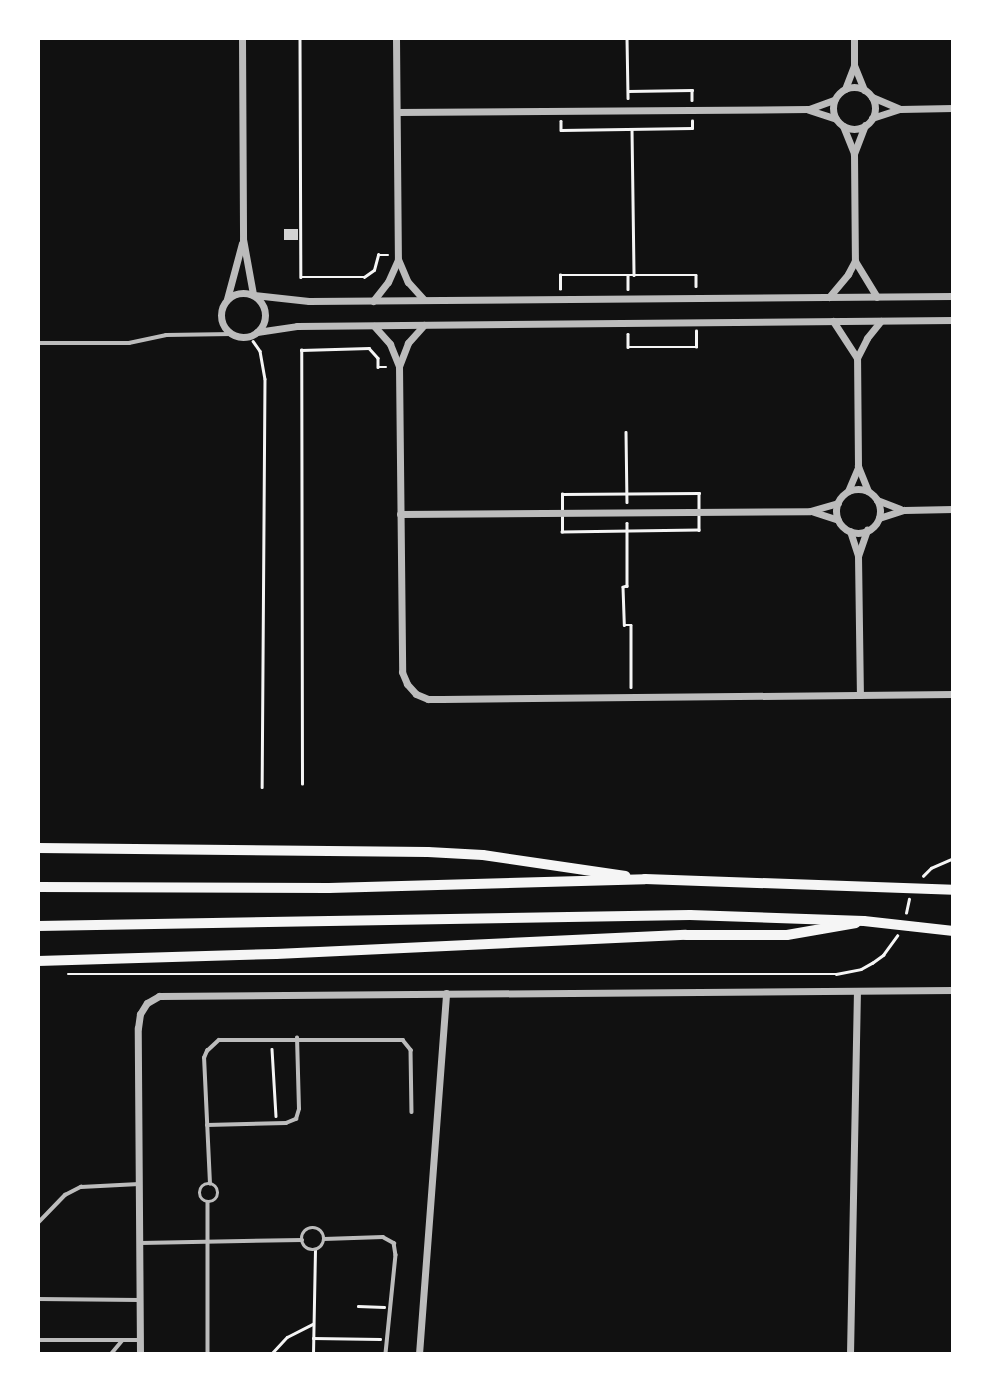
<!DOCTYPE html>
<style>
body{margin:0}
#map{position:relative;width:991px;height:1392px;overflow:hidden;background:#111;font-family:Commissioner,sans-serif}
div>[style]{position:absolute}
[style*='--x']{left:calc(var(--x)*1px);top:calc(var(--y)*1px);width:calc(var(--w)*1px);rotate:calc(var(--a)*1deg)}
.building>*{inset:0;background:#d3d3d3;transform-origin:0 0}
.path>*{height:2.5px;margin:-1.25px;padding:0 1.25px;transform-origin:1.25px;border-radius:1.25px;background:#f5f5f5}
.service>*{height:3.5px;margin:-1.75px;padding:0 1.75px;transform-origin:1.75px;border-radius:1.75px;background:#bcbcbc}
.service>.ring{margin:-1.75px;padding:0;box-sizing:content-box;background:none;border:3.5px solid #bcbcbc;border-radius:50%}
.minor>*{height:7px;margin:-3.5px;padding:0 3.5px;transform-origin:3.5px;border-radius:3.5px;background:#bcbcbc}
.minor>.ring{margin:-3.5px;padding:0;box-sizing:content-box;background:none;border:7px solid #bcbcbc;border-radius:50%}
.trunk>*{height:10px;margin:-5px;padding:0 5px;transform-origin:5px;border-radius:5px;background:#f5f5f5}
span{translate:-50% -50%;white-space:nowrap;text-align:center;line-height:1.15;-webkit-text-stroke:7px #fff;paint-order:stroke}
.frame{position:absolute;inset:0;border:40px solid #fff;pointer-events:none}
</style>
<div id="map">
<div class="building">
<i style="left:284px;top:229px;width:14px;height:11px"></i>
</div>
<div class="path">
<i style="--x:300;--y:38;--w:239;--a:89.8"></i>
<i style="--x:301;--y:277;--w:63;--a:0"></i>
<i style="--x:364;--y:277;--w:12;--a:-35"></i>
<i style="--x:374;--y:270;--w:16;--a:-75"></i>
<i style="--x:378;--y:255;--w:10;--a:0"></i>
<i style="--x:627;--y:38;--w:60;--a:89"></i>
<i style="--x:628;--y:91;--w:64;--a:-0.9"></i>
<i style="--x:692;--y:90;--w:10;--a:90"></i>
<i style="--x:561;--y:121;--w:9;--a:90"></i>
<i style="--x:561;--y:130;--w:131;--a:-0.9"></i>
<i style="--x:692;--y:128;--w:7;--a:-90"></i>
<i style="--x:632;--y:129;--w:146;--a:89.2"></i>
<i style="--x:628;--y:275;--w:14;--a:90"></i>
<i style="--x:560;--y:289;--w:14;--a:-90"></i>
<i style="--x:560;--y:275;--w:136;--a:0"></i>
<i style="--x:696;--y:275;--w:11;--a:90"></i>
<i style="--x:628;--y:334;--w:13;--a:90"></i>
<i style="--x:628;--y:347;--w:68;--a:0"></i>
<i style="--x:696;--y:347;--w:16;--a:-90"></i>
<i style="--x:253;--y:341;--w:12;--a:55"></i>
<i style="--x:260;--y:351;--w:28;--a:80"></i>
<i style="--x:265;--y:379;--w:408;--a:90.4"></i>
<i style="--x:626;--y:432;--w:70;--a:89.2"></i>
<i style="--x:699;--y:493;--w:37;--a:90"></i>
<i style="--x:699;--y:530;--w:137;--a:179.2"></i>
<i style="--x:562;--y:532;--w:38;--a:-90"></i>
<i style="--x:562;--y:494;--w:137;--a:-0.4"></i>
<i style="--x:627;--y:523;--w:63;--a:90"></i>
<i style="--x:627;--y:586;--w:4;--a:166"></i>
<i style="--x:623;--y:587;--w:38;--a:88"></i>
<i style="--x:624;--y:625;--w:7;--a:0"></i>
<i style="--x:631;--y:625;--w:62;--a:90"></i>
<i style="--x:302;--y:784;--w:434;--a:-90.1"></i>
<i style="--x:301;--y:350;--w:68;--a:-1.7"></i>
<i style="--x:369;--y:348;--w:13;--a:48"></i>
<i style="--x:378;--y:358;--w:9;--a:90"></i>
<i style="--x:378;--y:367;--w:8;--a:0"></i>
<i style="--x:923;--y:876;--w:11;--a:-45"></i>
<i style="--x:931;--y:868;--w:24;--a:-24"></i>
<i style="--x:906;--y:913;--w:14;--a:-78"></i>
<i style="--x:68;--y:974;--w:768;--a:0"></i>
<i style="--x:836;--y:974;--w:25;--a:-11"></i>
<i style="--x:861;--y:969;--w:13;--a:-29"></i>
<i style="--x:872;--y:963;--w:14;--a:-36"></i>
<i style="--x:883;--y:955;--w:24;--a:-54"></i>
<i style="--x:272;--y:1049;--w:67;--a:86.6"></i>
<i style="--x:358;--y:1306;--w:26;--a:2"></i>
<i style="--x:313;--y:1338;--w:67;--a:0.9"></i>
<i style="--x:271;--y:1354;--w:23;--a:-47"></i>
<i style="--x:287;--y:1337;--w:29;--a:-27"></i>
<i style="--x:313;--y:1354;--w:104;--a:-88.9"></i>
</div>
<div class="service">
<i style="--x:38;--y:343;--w:91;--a:0"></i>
<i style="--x:129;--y:343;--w:38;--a:-12"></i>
<i style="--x:166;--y:335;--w:66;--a:-0.9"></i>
<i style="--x:207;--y:1125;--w:79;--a:-1.5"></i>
<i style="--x:286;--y:1123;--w:11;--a:-22"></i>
<i style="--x:296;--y:1119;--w:10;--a:-73"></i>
<i style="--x:299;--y:1109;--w:71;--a:-91.6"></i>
<i style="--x:210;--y:1184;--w:126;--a:-92.7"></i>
<i style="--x:204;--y:1058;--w:8;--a:-67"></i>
<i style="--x:207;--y:1051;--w:16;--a:-43"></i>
<i style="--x:219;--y:1040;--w:184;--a:0"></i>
<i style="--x:403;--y:1040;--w:13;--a:51"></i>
<i style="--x:411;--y:1050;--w:62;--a:89.1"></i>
<i class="ring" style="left:200px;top:1184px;width:14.5px;height:14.5px"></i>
<i style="--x:208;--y:1202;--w:152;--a:90"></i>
<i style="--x:38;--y:1223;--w:39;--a:-46"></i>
<i style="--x:65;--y:1195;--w:18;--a:-27"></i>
<i style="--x:81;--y:1187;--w:58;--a:-3"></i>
<i class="ring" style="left:302px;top:1228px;width:18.5px;height:18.5px"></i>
<i style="--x:324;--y:1239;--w:59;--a:-1.9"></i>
<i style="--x:383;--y:1237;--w:13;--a:29"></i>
<i style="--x:394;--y:1243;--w:12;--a:81"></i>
<i style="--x:396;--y:1255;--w:100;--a:95.8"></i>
<i style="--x:141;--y:1243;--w:161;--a:-1.1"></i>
<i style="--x:38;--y:1299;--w:101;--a:0.6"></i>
<i style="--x:38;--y:1340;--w:100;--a:0"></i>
<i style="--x:111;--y:1354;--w:17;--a:-50"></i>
</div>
<div class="minor">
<i style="--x:242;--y:38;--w:201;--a:89.7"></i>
<i style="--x:243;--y:239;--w:56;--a:79.7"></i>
<i style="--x:396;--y:38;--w:221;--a:89.5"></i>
<i style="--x:398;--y:259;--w:25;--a:67"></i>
<i style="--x:408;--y:282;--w:24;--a:48"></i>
<i style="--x:854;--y:38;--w:27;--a:90"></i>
<i style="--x:854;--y:65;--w:27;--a:68"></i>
<i class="ring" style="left:833px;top:87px;width:35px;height:35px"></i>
<i style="--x:845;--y:89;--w:25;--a:-69"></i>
<i style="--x:872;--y:97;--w:30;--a:23"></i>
<i style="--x:809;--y:110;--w:28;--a:18"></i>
<i style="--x:397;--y:112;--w:412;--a:-0.4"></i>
<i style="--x:809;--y:109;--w:27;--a:-20"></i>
<i style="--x:872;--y:118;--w:29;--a:-18"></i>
<i style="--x:900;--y:109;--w:53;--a:-1.1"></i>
<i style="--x:865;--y:125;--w:31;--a:111"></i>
<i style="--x:854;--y:154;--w:107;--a:89.5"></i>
<i style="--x:855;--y:261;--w:42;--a:58.6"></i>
<i style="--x:843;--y:126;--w:29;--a:68"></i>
<i class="ring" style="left:221px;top:293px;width:37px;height:37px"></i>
<i style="--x:254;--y:295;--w:55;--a:6.2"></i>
<i style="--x:309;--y:301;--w:644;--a:-0.44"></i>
<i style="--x:829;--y:297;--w:30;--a:-50"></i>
<i style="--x:848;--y:274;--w:15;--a:-62"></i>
<i style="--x:227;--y:299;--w:58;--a:-75"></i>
<i style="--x:373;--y:301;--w:24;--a:-52"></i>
<i style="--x:388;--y:282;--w:24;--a:-66"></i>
<i style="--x:833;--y:321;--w:44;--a:57"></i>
<i style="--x:424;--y:325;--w:24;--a:132"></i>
<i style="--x:408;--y:343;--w:25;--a:111"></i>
<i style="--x:399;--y:366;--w:306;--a:89.4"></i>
<i style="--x:402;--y:672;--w:13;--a:67"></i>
<i style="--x:407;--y:684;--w:13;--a:48"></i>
<i style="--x:416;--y:694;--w:13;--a:23"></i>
<i style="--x:428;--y:699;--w:14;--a:0"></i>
<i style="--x:442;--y:699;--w:511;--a:-0.56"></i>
<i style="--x:374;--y:326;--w:24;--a:48"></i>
<i style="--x:390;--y:344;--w:24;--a:68"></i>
<i style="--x:257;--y:332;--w:40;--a:-8.5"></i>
<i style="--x:297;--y:326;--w:656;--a:-0.52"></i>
<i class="ring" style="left:836px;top:489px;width:37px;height:37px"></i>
<i style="--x:848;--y:491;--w:26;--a:-67"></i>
<i style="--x:868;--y:491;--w:27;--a:-112"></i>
<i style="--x:858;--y:466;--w:108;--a:-90.5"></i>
<i style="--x:857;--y:358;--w:22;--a:-63"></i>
<i style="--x:867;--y:338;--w:22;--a:-51"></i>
<i style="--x:877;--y:500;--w:25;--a:21"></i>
<i style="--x:814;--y:512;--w:25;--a:18"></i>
<i style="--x:400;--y:514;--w:410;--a:-0.4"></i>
<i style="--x:810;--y:511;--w:29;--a:-16"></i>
<i style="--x:879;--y:518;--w:26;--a:-18"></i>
<i style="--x:904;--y:510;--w:49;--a:-1.2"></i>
<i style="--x:850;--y:531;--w:26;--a:72"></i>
<i style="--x:858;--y:556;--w:139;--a:89.2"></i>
<i style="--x:858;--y:556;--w:28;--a:-71"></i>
<i style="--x:140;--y:1354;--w:326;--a:-90.4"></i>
<i style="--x:138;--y:1028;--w:14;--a:-82"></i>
<i style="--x:140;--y:1014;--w:13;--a:-58"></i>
<i style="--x:147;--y:1003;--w:14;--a:-30"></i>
<i style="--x:159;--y:996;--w:794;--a:-0.43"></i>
<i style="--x:419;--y:1354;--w:362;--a:-85.7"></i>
<i style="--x:850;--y:1354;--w:363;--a:-88.9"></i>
</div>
<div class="trunk">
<i style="--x:38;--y:848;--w:390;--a:0.6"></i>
<i style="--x:428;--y:852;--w:55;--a:3.1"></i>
<i style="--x:483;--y:855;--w:144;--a:8.4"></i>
<i style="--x:38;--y:887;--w:291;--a:0.2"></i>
<i style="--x:329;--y:888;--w:316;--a:-1.6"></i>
<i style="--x:645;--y:879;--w:308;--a:2"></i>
<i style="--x:38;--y:926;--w:652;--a:-0.97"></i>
<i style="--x:690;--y:915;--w:174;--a:2"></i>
<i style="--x:864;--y:921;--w:90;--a:6.4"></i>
<i style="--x:38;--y:961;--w:238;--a:-1.7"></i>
<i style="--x:276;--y:954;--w:410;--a:-2.7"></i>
<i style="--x:686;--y:935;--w:101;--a:0"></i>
<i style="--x:787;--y:935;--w:70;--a:-9.9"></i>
</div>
<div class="frame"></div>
</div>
